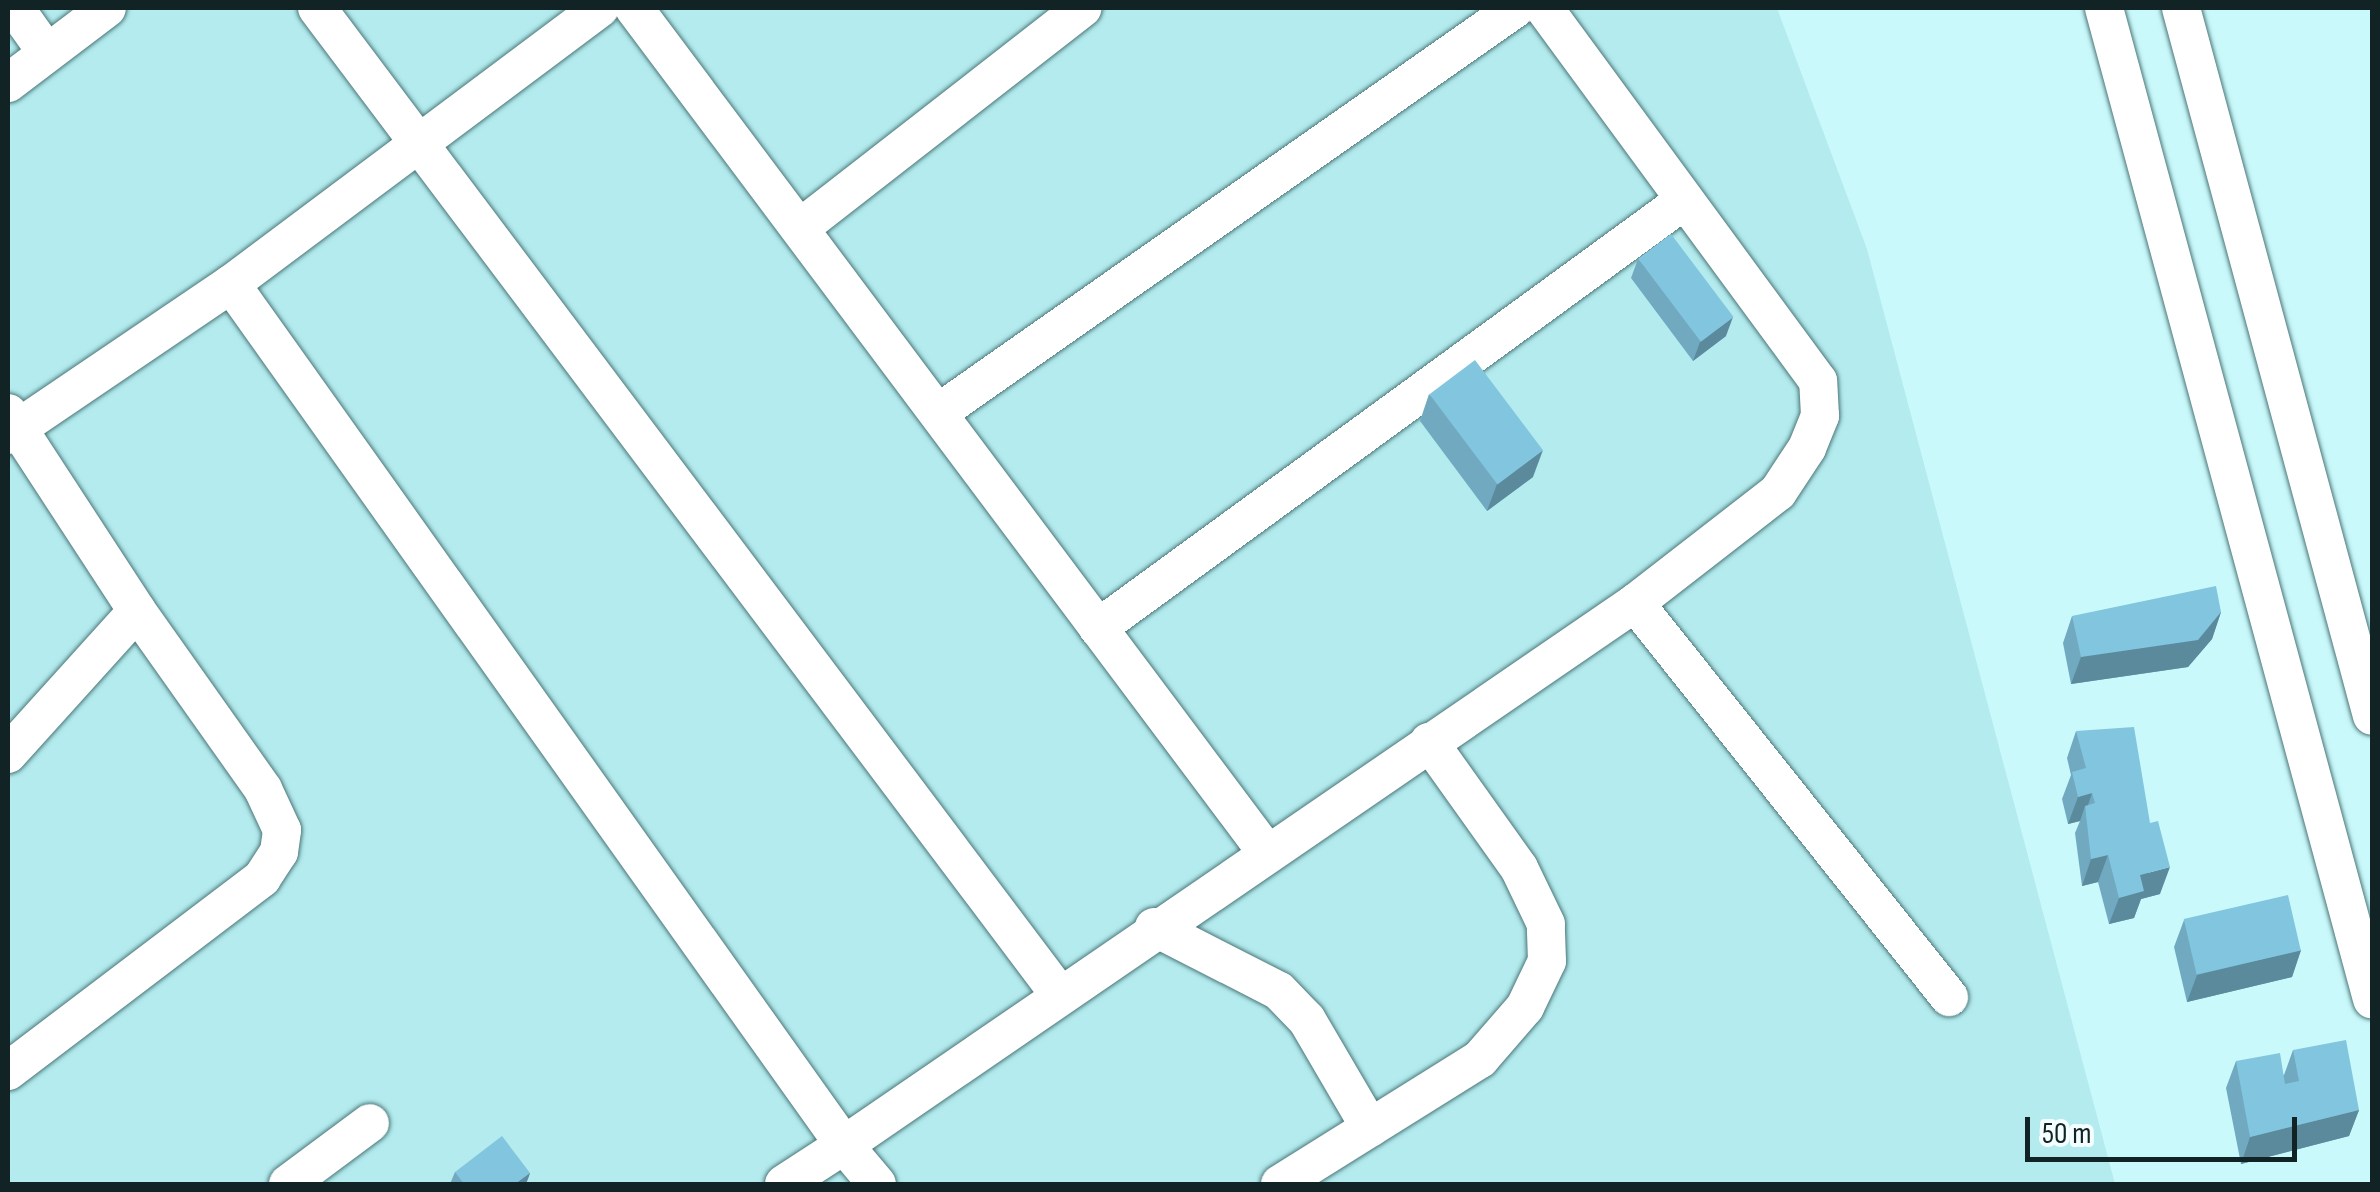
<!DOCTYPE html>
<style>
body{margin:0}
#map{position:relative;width:2380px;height:1192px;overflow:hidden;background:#caf9fb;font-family:"Sofia Sans Condensed",sans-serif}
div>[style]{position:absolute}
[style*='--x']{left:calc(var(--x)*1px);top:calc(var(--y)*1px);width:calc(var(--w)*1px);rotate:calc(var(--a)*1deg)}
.built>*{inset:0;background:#b3ebee}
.roads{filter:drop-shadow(0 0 2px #4b7678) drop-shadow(0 0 2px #4b7678)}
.street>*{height:38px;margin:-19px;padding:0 19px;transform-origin:19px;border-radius:19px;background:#fff}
.wall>*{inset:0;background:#70a9c0}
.shaded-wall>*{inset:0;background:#5b8a9c}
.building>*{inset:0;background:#82c5df;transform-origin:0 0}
span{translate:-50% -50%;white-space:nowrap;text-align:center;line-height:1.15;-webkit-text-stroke:9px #f5feff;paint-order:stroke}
.frame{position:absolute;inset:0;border:10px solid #112324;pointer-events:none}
.scale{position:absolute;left:2025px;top:1117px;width:272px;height:45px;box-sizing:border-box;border:5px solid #112324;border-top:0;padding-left:12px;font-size:30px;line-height:35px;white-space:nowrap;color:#112324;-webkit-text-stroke:8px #f5feff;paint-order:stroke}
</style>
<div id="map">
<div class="built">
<i style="clip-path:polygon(8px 8px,1777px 8px,1867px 249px,2115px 1184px,8px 1184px)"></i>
</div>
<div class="roads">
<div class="street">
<i style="--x:15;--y:8;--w:55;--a:54.6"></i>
<i style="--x:317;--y:8;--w:1234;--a:53.04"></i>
<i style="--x:634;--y:8;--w:1051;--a:53.16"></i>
<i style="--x:2104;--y:8;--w:1027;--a:74.87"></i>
<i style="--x:2181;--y:8;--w:733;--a:74.9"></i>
<i style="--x:8;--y:83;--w:124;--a:-37.1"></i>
<i style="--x:800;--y:228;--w:358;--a:-37.9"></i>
<i style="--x:231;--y:284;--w:1057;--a:54.55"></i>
<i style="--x:844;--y:1145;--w:959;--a:-34.42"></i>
<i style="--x:1635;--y:603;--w:181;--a:-37.8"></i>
<i style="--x:1778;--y:492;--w:53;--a:-56.6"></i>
<i style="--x:1807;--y:448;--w:35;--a:-68"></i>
<i style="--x:1820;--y:416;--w:35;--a:-93"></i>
<i style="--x:1818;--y:381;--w:463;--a:-126.3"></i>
<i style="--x:8;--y:413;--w:236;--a:56.9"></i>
<i style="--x:137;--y:611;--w:193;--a:132.1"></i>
<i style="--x:938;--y:413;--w:706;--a:-35.02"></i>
<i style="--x:8;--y:435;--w:269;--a:-34.1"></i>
<i style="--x:231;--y:284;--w:461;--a:-36.8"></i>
<i style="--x:1635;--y:603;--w:504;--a:51.45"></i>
<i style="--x:1098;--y:628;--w:726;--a:-36.1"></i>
<i style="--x:1154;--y:927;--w:140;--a:27.1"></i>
<i style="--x:1279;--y:991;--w:40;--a:46"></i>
<i style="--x:1307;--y:1020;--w:125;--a:59.7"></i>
<i style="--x:8;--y:1071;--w:319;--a:-37.2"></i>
<i style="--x:262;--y:878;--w:31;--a:-57"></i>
<i style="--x:279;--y:852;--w:22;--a:-82"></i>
<i style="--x:282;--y:830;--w:45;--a:-114.9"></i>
<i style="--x:263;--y:789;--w:218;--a:-125.3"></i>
<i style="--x:288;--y:1184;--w:102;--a:-36.6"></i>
<i style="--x:784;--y:1184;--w:72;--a:-33"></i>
<i style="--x:844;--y:1145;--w:51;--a:49.8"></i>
<i style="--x:1280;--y:1184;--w:236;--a:-32"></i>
<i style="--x:1480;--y:1059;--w:69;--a:-49.1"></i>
<i style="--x:1525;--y:1007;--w:51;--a:-64.4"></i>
<i style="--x:1547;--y:961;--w:37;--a:-92"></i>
<i style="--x:1546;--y:924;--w:62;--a:-115.7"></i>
<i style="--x:1519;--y:868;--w:155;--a:-125.5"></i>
</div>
</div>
<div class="wall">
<i style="clip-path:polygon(1638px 259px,1726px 336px,1693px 361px,1631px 278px)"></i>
<i style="clip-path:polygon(1429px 394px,1533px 477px,1487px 511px,1420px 421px)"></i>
<i style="clip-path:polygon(2221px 612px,2212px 639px,2188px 667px,2071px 684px,2063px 643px,2072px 616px)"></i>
<i style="clip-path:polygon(2076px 731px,2160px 894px,2141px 899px,2134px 918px,2109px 924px,2098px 882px,2082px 886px,2075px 833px,2080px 821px,2068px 824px,2062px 799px,2071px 775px,2067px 758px)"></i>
<i style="clip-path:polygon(2184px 920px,2301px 950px,2292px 977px,2187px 1002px,2174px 947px)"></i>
<i style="clip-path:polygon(2293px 1050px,2359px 1110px,2349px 1136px,2241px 1164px,2226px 1088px,2236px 1061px,2284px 1075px)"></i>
<i style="clip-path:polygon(455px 1172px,530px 1173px,526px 1184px,450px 1184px)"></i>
</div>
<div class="shaded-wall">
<i style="clip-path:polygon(1733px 317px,1726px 336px,1693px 361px,1700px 342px)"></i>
<i style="clip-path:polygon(1543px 450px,1533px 477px,1487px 511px,1497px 484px)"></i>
<i style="clip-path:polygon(2221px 612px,2212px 639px,2188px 667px,2071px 684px,2081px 657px)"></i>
<i style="clip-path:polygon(2092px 793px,2086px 811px,2085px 806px,2080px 821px,2068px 824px,2078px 797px)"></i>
<i style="clip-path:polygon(2108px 855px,2098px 882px,2082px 886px,2091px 859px)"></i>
<i style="clip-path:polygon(2170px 867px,2160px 894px,2141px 899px,2134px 918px,2109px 924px,2119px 898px,2140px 875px)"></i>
<i style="clip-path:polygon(2301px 950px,2292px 977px,2187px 1002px,2197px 975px)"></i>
<i style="clip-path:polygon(2359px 1110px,2349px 1136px,2241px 1164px,2250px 1137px)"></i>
<i style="clip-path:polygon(530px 1173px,526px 1184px,515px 1184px)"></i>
</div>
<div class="building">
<i style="left:1671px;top:234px;width:104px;height:41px;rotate:53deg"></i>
<i style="left:1475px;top:360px;width:113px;height:57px;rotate:53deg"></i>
<i style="clip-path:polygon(2216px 586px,2221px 612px,2198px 640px,2081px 657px,2072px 616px)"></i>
<i style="clip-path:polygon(2134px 727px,2150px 823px,2158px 821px,2170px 867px,2140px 875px,2144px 891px,2119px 898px,2108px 855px,2091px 859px,2085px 806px,2095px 803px,2092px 793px,2078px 797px,2072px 772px,2086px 768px,2076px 731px)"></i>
<i style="left:2288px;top:895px;width:57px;height:107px;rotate:77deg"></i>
<i style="clip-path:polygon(2346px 1040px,2359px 1110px,2250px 1137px,2236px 1061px,2280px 1053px,2285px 1084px,2299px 1081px,2293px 1050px)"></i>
<i style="clip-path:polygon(502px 1136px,530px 1173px,515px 1184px,464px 1184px,455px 1172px)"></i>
</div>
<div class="frame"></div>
<div class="scale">50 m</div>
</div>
